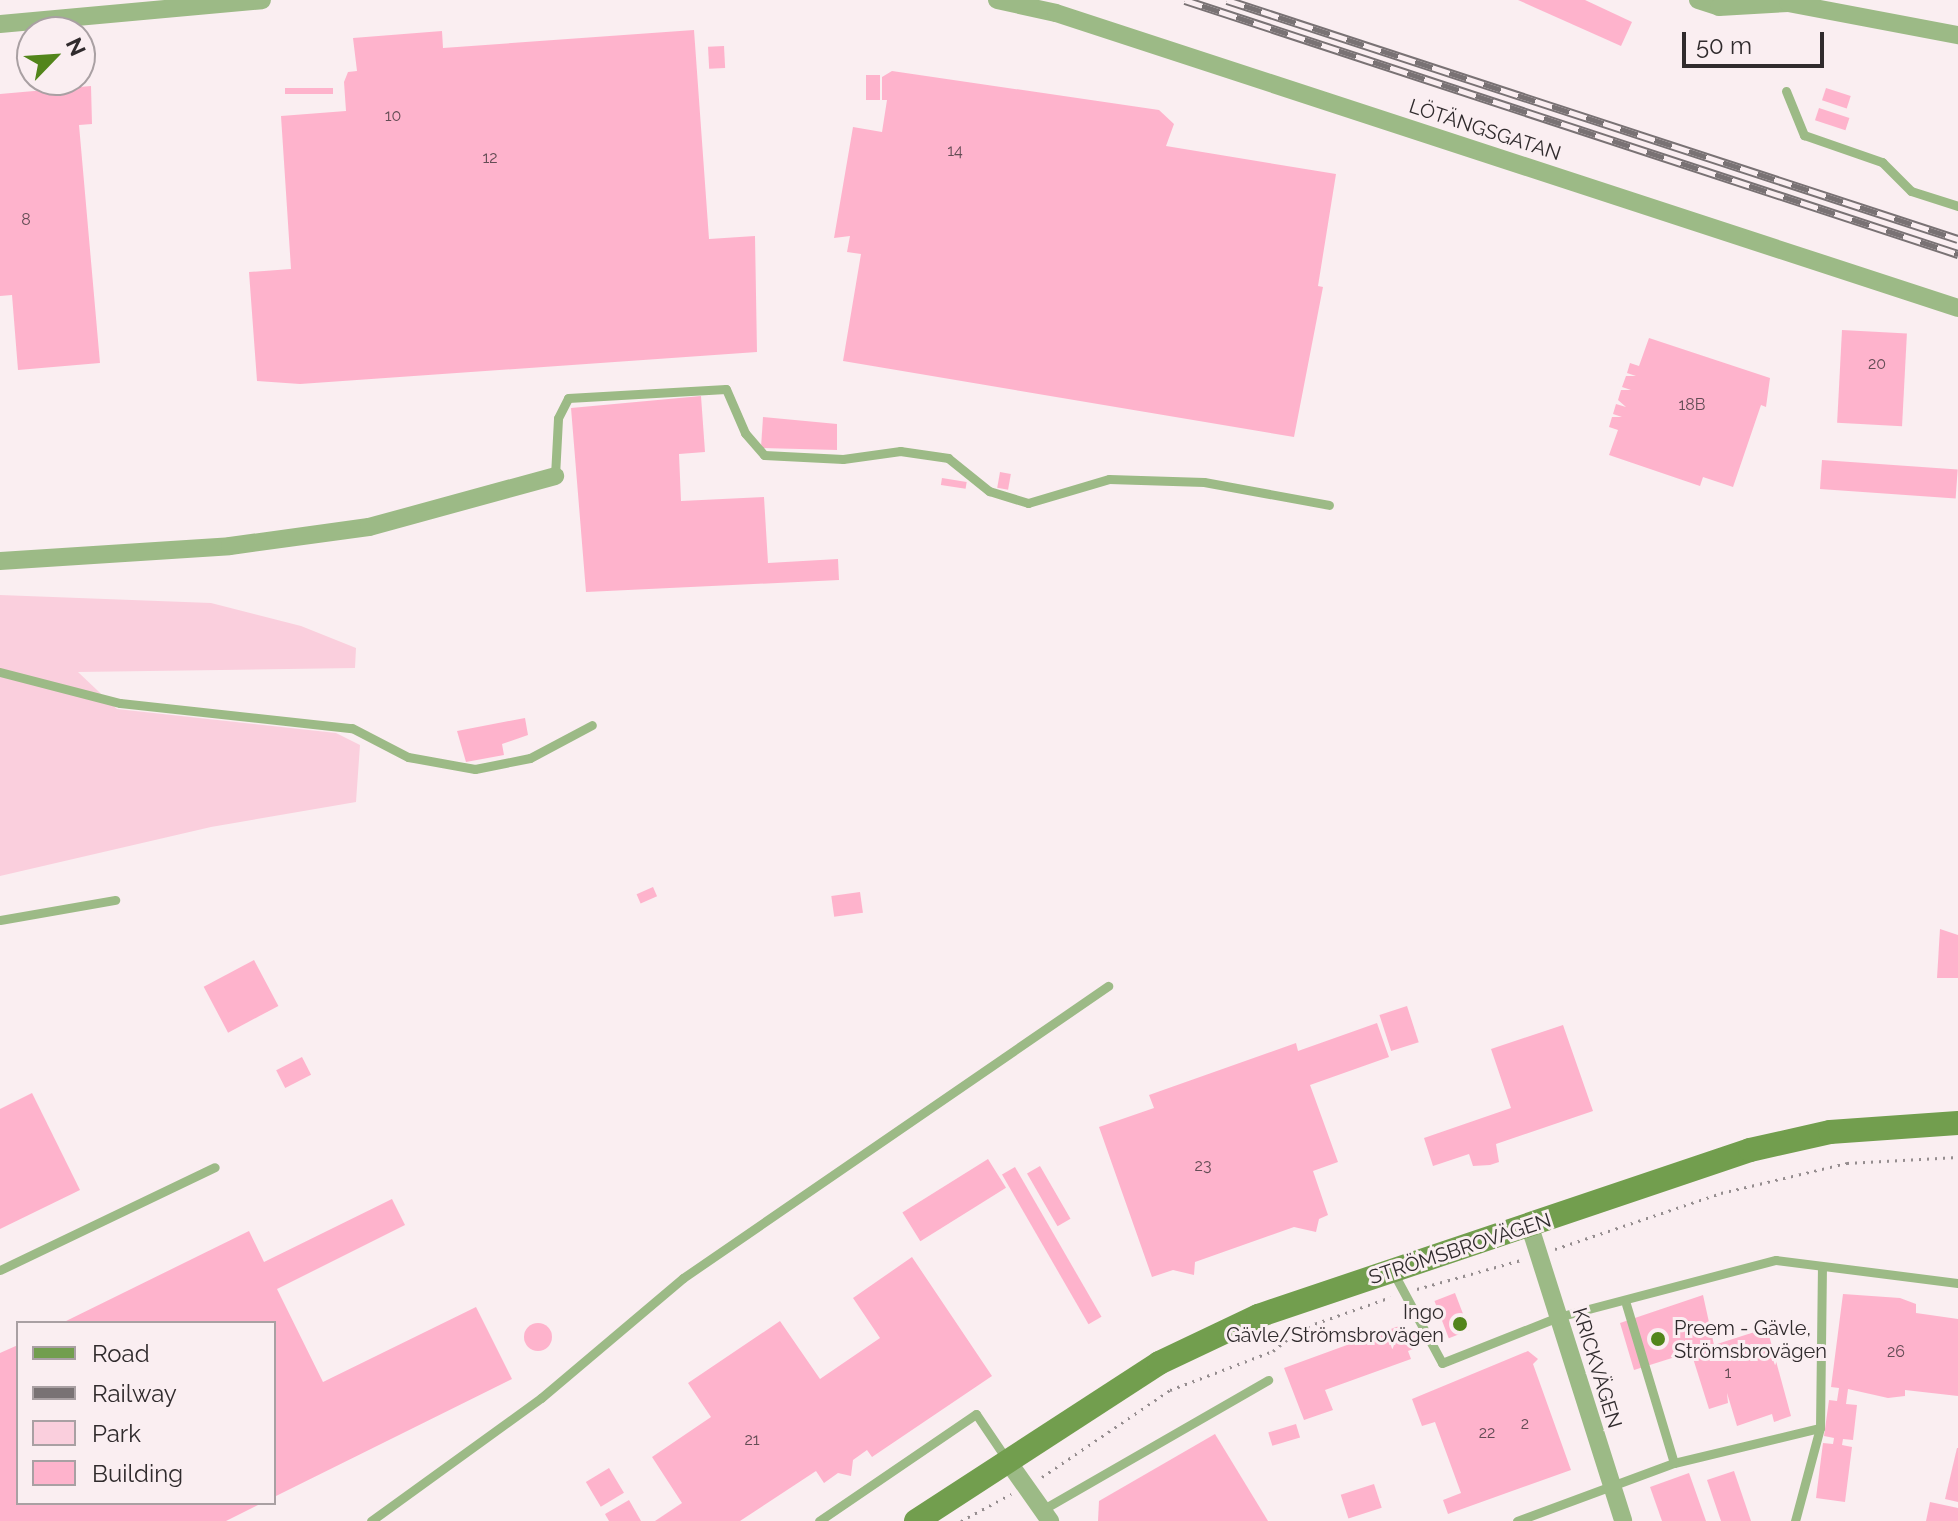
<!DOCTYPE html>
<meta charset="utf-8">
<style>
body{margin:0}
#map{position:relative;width:1958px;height:1521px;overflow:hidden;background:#faeef1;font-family:Raleway,sans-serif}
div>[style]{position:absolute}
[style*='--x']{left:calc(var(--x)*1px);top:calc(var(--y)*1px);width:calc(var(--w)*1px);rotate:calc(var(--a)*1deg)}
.green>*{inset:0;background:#facfdd}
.building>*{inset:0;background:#feb3cc;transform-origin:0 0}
.round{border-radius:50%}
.path>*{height:3px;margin-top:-1.5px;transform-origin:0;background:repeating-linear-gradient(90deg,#958d8f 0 2px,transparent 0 8px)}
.service>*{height:9px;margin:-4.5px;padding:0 4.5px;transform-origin:4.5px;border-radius:4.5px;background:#9cba86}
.minor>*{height:18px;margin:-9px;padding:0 9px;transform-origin:9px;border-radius:9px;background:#9cba86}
.secondary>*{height:24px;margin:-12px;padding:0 12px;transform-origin:12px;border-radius:12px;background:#729e4e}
.rail>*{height:9px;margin-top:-4.5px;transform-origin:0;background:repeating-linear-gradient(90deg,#faeef1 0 18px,#797274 0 36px);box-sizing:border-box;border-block:2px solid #797274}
.dots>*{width:22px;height:22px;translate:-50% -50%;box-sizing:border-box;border:4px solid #faeef1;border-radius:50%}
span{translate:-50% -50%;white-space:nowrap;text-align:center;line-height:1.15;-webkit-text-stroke:6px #faeef1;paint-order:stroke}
.number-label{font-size:16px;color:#644d55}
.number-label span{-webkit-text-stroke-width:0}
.street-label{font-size:20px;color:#302b2d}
.poi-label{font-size:20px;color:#302b2d}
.right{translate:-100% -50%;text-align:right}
.left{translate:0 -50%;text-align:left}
.legend{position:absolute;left:16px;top:1321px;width:260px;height:184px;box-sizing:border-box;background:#faeef1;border:2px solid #a9a0a3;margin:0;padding:10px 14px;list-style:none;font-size:24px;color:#302b2d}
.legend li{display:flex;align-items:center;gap:16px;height:40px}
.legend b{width:40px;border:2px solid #a9a0a3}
.north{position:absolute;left:16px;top:16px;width:80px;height:80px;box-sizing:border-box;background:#faeef1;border:2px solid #a9a0a3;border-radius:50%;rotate:65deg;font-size:22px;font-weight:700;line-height:32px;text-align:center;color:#302b2d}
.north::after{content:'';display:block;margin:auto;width:28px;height:36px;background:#52851b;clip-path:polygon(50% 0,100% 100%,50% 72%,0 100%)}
.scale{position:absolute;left:1682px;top:32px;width:142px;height:36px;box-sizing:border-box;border:4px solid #302b2d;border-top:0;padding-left:10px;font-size:24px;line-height:28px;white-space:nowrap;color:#302b2d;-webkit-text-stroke:6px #faeef1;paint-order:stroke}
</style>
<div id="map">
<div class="green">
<i style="clip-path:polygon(0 595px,211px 603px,301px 626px,356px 648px,355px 668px,78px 672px,117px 709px,336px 733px,360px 745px,356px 802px,211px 827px,0 876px)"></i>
</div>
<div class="building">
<i style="clip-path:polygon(1518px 0,1585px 0,1632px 22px,1621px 46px)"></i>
<i style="clip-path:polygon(694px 30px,709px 239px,755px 236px,757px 352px,300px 384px,257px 381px,249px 272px,291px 269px,281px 116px,346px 111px,344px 82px,348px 72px,357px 71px,353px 38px,442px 31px,443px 48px)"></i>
<i style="left:724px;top:46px;width:22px;height:16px;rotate:87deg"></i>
<i style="clip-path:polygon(892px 71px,1159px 110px,1174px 124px,1166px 146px,1336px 174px,1318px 286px,1323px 287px,1294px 437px,843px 361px,861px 254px,847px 252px,850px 236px,834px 238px,853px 127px,882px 132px,887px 100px,882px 100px,882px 77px)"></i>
<i style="left:880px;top:75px;width:25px;height:14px;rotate:90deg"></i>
<i style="clip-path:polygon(91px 86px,92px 124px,79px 125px,100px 363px,18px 370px,12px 295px,0 296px,0 94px)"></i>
<i style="left:333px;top:88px;width:6px;height:48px;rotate:90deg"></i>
<i style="left:1826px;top:88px;width:26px;height:13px;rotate:18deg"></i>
<i style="left:1819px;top:108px;width:32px;height:13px;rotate:18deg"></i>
<i style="left:1842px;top:330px;width:65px;height:93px;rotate:3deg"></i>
<i style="clip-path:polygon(1649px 338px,1770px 378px,1766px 407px,1761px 405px,1733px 487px,1703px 477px,1700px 486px,1609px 455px,1618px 430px,1609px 427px,1612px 417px,1622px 417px,1613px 414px,1616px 404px,1626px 407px,1618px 400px,1621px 390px,1631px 390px,1622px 387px,1626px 376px,1636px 376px,1627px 373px,1630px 363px,1639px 366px)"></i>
<i style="clip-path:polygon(701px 396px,705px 452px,679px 454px,681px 501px,764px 497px,768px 563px,838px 559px,839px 580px,586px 592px,571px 408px)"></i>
<i style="clip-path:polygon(763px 417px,837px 424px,837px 450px,761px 448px)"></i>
<i style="left:1822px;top:460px;width:136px;height:29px;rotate:4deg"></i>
<i style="left:1000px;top:472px;width:11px;height:16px;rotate:10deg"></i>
<i style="left:942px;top:478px;width:25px;height:7px;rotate:9deg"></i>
<i style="clip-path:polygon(525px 718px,528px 735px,502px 744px,504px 755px,466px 762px,457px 731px)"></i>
<i style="left:653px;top:887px;width:10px;height:18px;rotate:66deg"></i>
<i style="left:860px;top:892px;width:21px;height:29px;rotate:82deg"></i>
<i style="clip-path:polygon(1940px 929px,1958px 935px,1958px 978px,1937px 978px)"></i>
<i style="left:254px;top:960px;width:52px;height:57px;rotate:62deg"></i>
<i style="left:1407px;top:1006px;width:38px;height:29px;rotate:72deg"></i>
<i style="clip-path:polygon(1377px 1023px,1389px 1057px,1310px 1085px,1338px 1162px,1313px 1171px,1328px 1215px,1319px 1219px,1316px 1232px,1294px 1227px,1195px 1262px,1194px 1275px,1173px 1270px,1152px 1277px,1099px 1127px,1154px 1108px,1149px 1095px,1296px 1043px,1298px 1051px)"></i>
<i style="clip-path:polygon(1563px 1025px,1593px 1111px,1496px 1144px,1499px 1162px,1490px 1165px,1473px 1166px,1469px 1154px,1433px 1166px,1424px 1138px,1511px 1108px,1491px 1049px)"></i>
<i style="left:302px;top:1057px;width:20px;height:29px;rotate:63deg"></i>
<i style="clip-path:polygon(32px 1093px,80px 1190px,0 1229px,0 1109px)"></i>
<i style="left:988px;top:1159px;width:34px;height:101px;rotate:58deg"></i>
<i style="left:1040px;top:1166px;width:61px;height:15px;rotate:60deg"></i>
<i style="left:1015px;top:1167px;width:173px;height:15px;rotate:60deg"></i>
<i style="clip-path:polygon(392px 1199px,405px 1225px,277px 1289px,323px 1382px,476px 1307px,512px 1379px,274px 1497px,274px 1323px,62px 1323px,249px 1231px,264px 1262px)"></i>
<i style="clip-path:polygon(912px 1257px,992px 1376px,872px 1457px,867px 1450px,853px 1460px,851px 1476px,838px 1473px,824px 1483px,816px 1471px,740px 1521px,655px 1521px,682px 1503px,652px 1457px,711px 1417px,688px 1383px,780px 1321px,820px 1379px,880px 1338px,853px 1298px)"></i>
<i style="left:1455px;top:1293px;width:40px;height:22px;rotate:69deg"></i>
<i style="clip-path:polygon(1843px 1294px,1900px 1298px,1916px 1304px,1916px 1313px,1958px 1319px,1958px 1396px,1905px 1390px,1905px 1396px,1888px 1398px,1848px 1389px,1846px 1404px,1857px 1405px,1853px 1440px,1843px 1439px,1842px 1445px,1852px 1447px,1845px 1502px,1816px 1498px,1823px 1443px,1833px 1444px,1834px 1438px,1824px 1436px,1829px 1400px,1837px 1401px,1839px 1388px,1831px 1387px)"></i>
<i style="clip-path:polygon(1703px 1295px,1714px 1345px,1767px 1328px,1791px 1416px,1774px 1422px,1772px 1414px,1737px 1426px,1727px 1393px,1728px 1403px,1709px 1409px,1691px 1352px,1634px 1370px,1620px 1323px)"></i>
<i class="round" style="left:524px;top:1323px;width:28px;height:28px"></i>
<i style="clip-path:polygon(1399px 1326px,1402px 1334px,1413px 1331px,1418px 1347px,1408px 1351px,1411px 1359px,1325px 1390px,1333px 1410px,1304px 1420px,1284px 1368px)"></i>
<i style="clip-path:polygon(18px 1345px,18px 1503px,262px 1503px,226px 1521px,0 1521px,0 1353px)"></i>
<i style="clip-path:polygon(1528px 1351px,1538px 1359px,1533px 1364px,1571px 1470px,1448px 1514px,1443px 1500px,1461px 1493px,1435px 1422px,1422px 1426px,1412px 1399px)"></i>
<i style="left:1296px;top:1424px;width:14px;height:29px;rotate:73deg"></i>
<i style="clip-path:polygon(1215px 1434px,1268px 1521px,1098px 1521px,1099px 1501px)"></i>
<i style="clip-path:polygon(1957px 1448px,1958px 1448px,1958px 1502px,1945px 1499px)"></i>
<i style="left:609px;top:1468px;width:29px;height:27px;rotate:59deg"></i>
<i style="clip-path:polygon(1734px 1471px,1751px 1521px,1721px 1521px,1707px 1480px)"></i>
<i style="clip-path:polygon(1689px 1473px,1706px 1521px,1662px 1521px,1650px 1487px)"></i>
<i style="left:1374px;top:1484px;width:25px;height:35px;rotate:72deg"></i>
<i style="clip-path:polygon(629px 1500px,641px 1521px,609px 1521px,605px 1514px)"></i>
<i style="clip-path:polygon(1930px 1502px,1958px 1508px,1958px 1521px,1926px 1521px)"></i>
</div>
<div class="path">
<i style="--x:1555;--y:1249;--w:175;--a:-18.6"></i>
<i style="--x:1721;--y:1193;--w:130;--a:-13.4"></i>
<i style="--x:1847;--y:1163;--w:111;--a:-3.1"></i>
<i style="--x:1417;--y:1289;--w:108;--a:-15.6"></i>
<i style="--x:1042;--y:1477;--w:155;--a:-34.2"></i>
<i style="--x:1170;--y:1390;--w:110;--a:-20.7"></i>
<i style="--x:1273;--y:1351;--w:35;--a:-39"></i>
<i style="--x:1300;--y:1329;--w:96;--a:-19.4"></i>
<i style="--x:961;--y:1521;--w:57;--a:-28.4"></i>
</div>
<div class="service">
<i style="--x:1786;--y:91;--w:48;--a:67.8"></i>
<i style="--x:1804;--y:135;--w:83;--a:19.1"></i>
<i style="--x:1882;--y:162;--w:41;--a:45"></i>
<i style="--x:1911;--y:191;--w:49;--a:17.7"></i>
<i style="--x:555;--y:476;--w:58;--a:-87"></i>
<i style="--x:558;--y:418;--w:22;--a:-63"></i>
<i style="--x:568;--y:398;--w:158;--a:-3.3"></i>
<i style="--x:726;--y:389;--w:48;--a:66.6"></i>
<i style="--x:745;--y:433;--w:29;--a:49"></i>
<i style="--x:764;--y:455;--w:79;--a:2.9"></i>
<i style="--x:843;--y:459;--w:58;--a:-8"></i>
<i style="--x:900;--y:451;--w:49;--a:8.3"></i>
<i style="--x:948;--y:458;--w:53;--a:38.8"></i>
<i style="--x:989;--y:491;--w:41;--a:17.1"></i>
<i style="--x:1028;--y:503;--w:84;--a:-16.5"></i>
<i style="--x:1109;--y:479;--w:95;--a:1.8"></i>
<i style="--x:1204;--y:482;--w:127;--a:10.4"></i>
<i style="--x:0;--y:672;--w:124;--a:14.5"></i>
<i style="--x:120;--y:703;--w:233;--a:6.2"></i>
<i style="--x:352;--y:728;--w:63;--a:27.4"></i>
<i style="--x:408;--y:757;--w:68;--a:10.2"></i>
<i style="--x:475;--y:769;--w:56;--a:-11.3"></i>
<i style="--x:530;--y:758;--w:70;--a:-28"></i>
<i style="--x:0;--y:920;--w:117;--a:-9.9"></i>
<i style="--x:0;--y:1270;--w:238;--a:-25.6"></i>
<i style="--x:1393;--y:1272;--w:103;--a:61.7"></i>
<i style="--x:1442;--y:1363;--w:125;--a:-21.6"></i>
<i style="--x:1558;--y:1317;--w:225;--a:-14.7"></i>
<i style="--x:1776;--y:1260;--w:183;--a:7.2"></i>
<i style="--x:1674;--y:1463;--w:150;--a:-13.5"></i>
<i style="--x:1042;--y:1510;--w:261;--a:-29.9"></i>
<i style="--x:371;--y:1521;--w:210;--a:-35.9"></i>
<i style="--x:541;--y:1398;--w:186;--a:-40.2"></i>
<i style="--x:683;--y:1278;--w:516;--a:-34.49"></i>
<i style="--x:819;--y:1521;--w:190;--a:-34.3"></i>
<i style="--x:976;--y:1414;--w:55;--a:56"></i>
<i style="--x:1517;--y:1521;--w:167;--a:-20.3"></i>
<i style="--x:1674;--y:1463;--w:166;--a:-106.8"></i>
<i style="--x:1795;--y:1521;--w:96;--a:-75"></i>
<i style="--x:1820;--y:1428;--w:160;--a:-89.3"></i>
</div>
<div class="minor">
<i style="--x:997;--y:0;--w:60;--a:12.4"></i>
<i style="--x:1056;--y:13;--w:949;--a:18.11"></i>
<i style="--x:1698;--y:0;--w:22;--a:18"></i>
<i style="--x:1719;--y:7;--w:69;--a:-3.3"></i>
<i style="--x:1788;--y:3;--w:173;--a:10.7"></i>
<i style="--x:0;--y:24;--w:263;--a:-5.2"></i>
<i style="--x:0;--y:561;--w:230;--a:-3.7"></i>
<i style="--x:230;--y:546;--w:140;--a:-7.8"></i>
<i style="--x:369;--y:527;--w:193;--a:-15.3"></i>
<i style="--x:1530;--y:1227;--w:308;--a:72.4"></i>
<i style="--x:1007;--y:1460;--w:75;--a:54.8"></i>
</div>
<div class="secondary">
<i style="--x:916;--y:1521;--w:290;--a:-33"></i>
<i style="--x:1159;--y:1363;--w:110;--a:-25.4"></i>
<i style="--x:1258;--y:1316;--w:519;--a:-18.64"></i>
<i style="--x:1750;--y:1150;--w:82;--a:-12.7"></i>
<i style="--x:1830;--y:1132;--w:128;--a:-4"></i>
</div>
<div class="rail">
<i style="--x:1185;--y:0;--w:814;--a:18.19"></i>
<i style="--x:1227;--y:0;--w:769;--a:18.11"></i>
</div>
<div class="dots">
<i style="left:1460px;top:1324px;background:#52851b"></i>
<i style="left:1658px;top:1339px;background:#52851b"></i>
</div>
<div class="number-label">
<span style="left:393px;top:116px">10</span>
<span style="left:955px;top:151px">14</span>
<span style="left:490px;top:158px">12</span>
<span style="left:26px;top:220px">8</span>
<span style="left:1877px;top:364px">20</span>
<span style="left:1692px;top:405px">18B</span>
<span style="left:1203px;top:1166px">23</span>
<span style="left:1896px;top:1352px">26</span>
<span style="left:1728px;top:1373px">1</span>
<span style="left:1525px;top:1424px">2</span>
<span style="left:1487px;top:1433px">22</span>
<span style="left:752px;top:1440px">21</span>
</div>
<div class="street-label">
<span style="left:1485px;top:130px;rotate:18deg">LÖTÄNGSGATAN</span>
<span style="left:1460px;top:1249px;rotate:-18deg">STRÖMSBROVÄGEN</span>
<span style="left:1597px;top:1368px;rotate:73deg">KRICKVÄGEN</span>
</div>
<div class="poi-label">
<span class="right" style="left:1444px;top:1324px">Ingo<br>Gävle/Strömsbrovägen</span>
<span class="left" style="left:1674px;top:1340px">Preem - Gävle,<br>Strömsbrovägen</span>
</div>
<ul class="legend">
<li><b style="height:10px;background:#729e4e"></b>Road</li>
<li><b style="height:10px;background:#797274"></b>Railway</li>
<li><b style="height:22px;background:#facfdd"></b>Park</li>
<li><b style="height:22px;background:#feb3cc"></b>Building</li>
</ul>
<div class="north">N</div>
<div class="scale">50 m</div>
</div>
